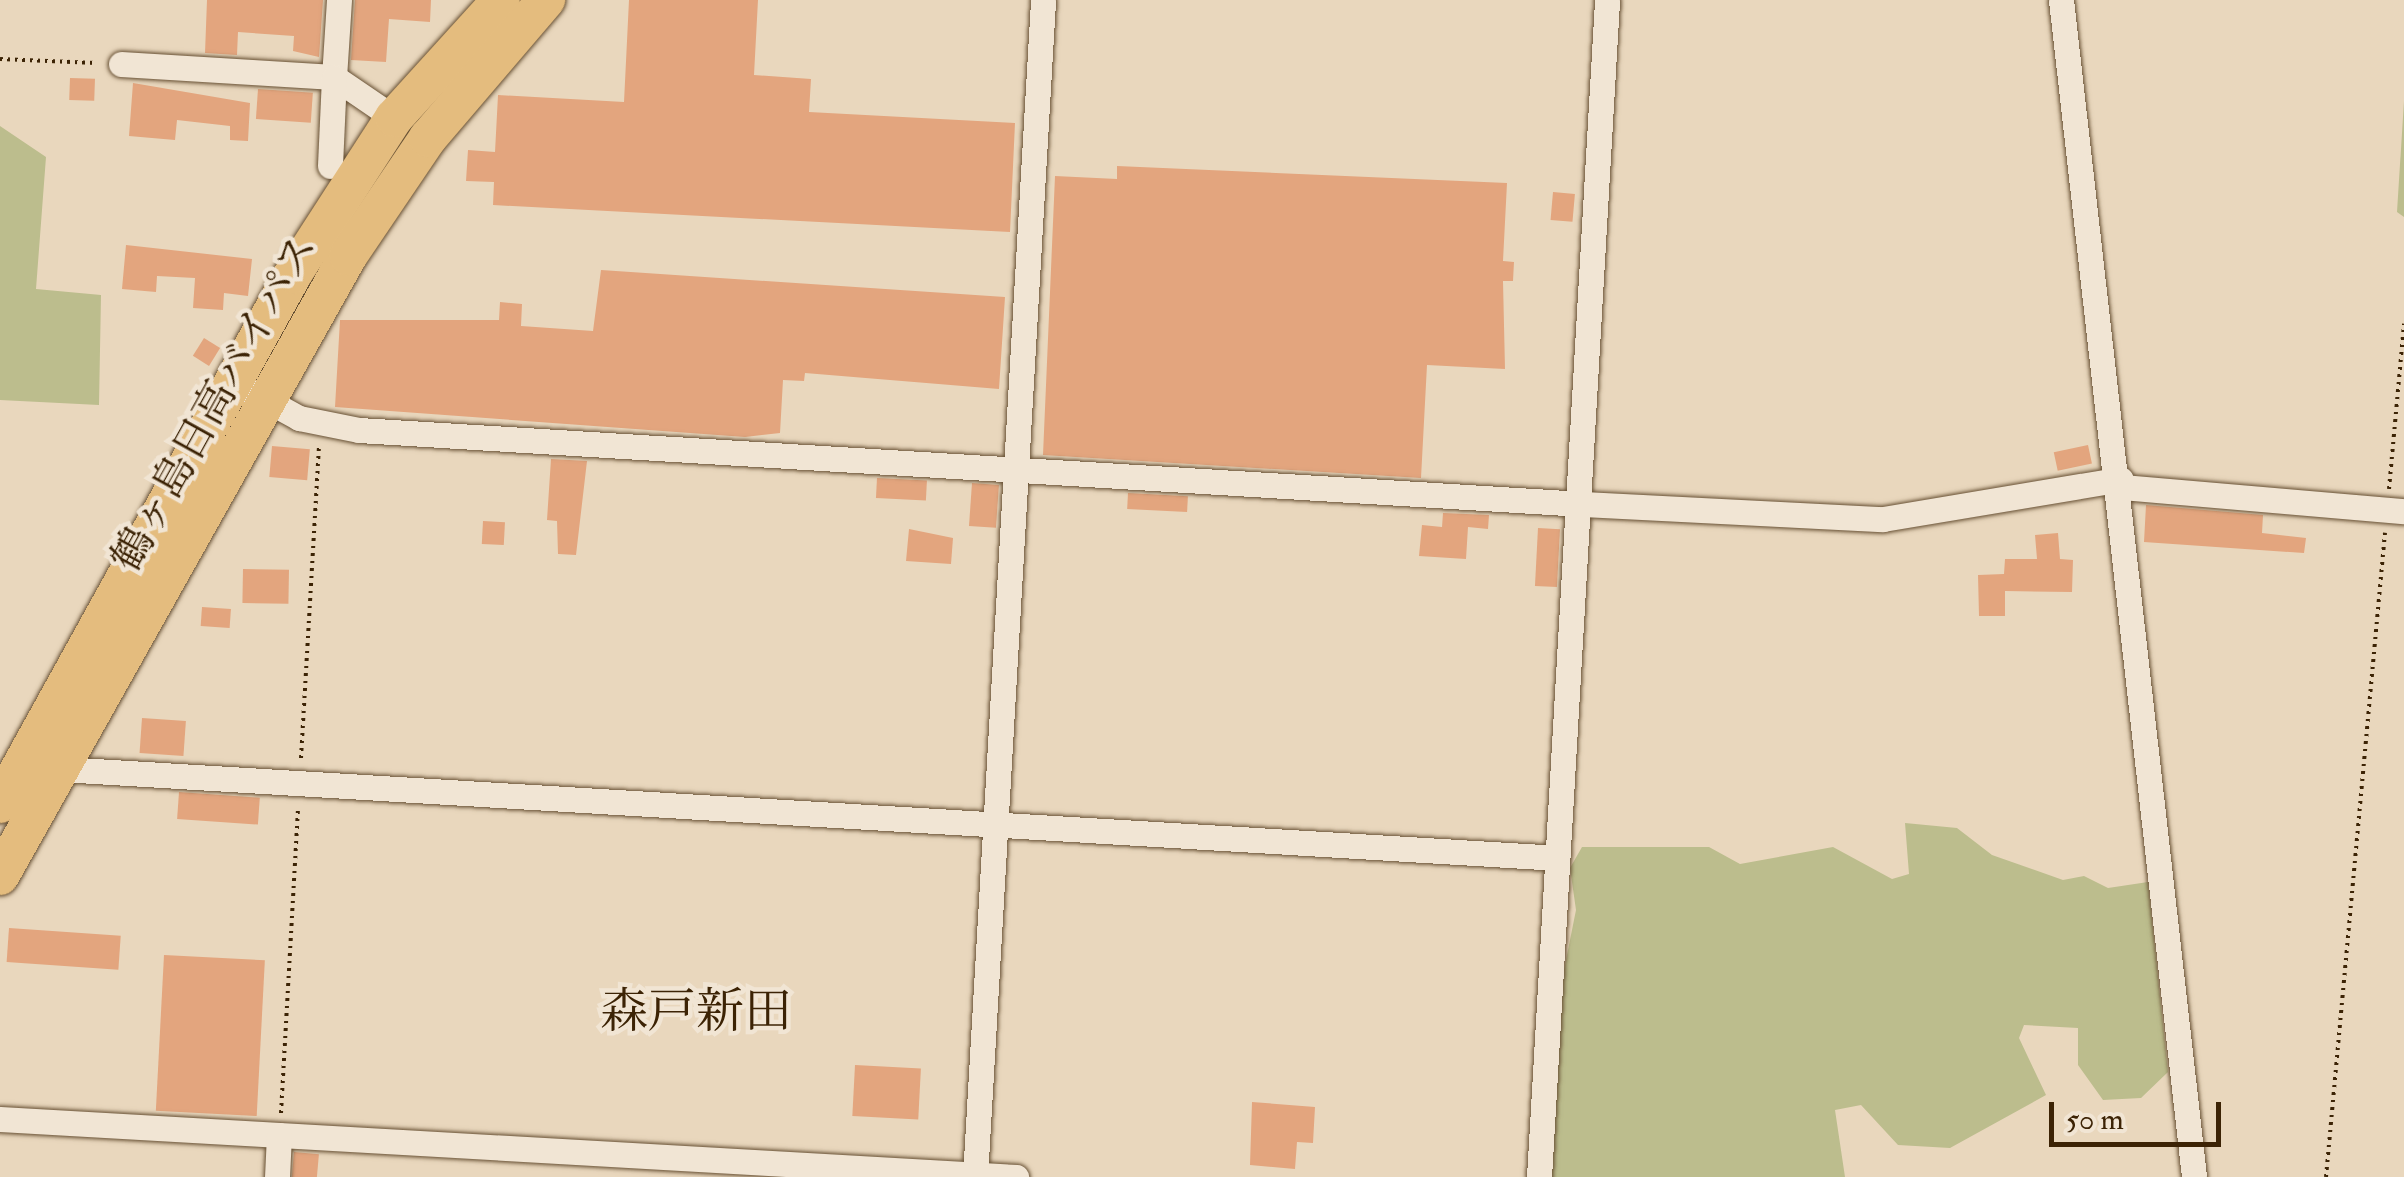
<!DOCTYPE html>
<meta charset="utf-8">
<style>
body{margin:0}
#map{position:relative;width:2404px;height:1177px;overflow:hidden;background:#e9d7bd;font-family:"IM FELL Double Pica","Noto Serif JP",serif}
div>[style]{position:absolute}
[style*='--x']{left:calc(var(--x)*1px);top:calc(var(--y)*1px);width:calc(var(--w)*1px);rotate:calc(var(--a)*1deg)}
.green>*{inset:0;background:#bcbd8d}
.building>*{inset:0;background:#e3a57e;transform-origin:0 0}
.path>*{height:4px;margin-top:-2px;transform-origin:0;background:repeating-linear-gradient(90deg,#3c2305 0 2.5px,transparent 0 7.5px)}
.roads{filter:drop-shadow(0 0 2px #675033) drop-shadow(0 0 2px #675033)}
.minor>*{height:25px;margin:-12.5px;padding:0 12.5px;transform-origin:12.5px;border-radius:12.5px;background:#f1e5d4}
.highway>*{height:38px;margin:-19px;padding:0 19px;transform-origin:19px;border-radius:19px;background:#e4bc7e}
span{translate:-50% -50%;white-space:nowrap;text-align:center;line-height:1.15;-webkit-text-stroke:9px #f1e5d4;paint-order:stroke}
.street-label{font-size:42px;color:#3c2305}
.quarter-label{font-size:48px;color:#3c2305}
.scale{position:absolute;left:2049px;top:1102px;width:172px;height:45px;box-sizing:border-box;border:5px solid #3c2305;border-top:0;padding-left:12px;font-size:30px;line-height:35px;white-space:nowrap;color:#3c2305;-webkit-text-stroke:8px #f1e5d4;paint-order:stroke}
</style>
<div id="map">
<div class="green">
<i style="clip-path:polygon(2404px 101px,2404px 217px,2397px 212px)"></i>
<i style="clip-path:polygon(0 126px,46px 157px,36px 289px,101px 295px,99px 405px,0 400px)"></i>
<i style="clip-path:polygon(1905px 823px,1957px 828px,1992px 855px,2063px 880px,2084px 876px,2108px 888px,2148px 882px,2168px 1072px,2141px 1098px,2103px 1100px,2078px 1065px,2078px 1028px,2024px 1025px,2019px 1038px,2046px 1095px,1950px 1148px,1898px 1145px,1861px 1105px,1835px 1110px,1845px 1177px,1548px 1177px,1560px 990px,1576px 910px,1570px 868px,1582px 847px,1709px 847px,1740px 864px,1833px 847px,1892px 879px,1909px 874px)"></i>
</div>
<div class="building">
<i style="clip-path:polygon(207px 0,323px 0,319px 57px,293px 51px,294px 36px,238px 32px,237px 55px,205px 53px)"></i>
<i style="clip-path:polygon(355px 0,431px 0,430px 22px,389px 19px,386px 62px,351px 60px)"></i>
<i style="clip-path:polygon(629px 0,758px 0,754px 75px,811px 79px,809px 112px,1015px 123px,1010px 232px,493px 205px,494px 182px,466px 181px,468px 150px,495px 152px,498px 95px,624px 102px)"></i>
<i style="left:70px;top:78px;width:25px;height:22px;rotate:2deg"></i>
<i style="clip-path:polygon(133px 83px,250px 103px,248px 141px,230px 140px,230px 126px,177px 120px,175px 140px,129px 136px)"></i>
<i style="left:258px;top:89px;width:55px;height:30px;rotate:4deg"></i>
<i style="clip-path:polygon(1117px 166px,1507px 183px,1503px 261px,1514px 262px,1513px 281px,1503px 281px,1505px 369px,1427px 365px,1421px 478px,1043px 455px,1055px 176px,1117px 179px)"></i>
<i style="left:1553px;top:192px;width:22px;height:28px;rotate:5deg"></i>
<i style="clip-path:polygon(126px 245px,252px 259px,248px 296px,224px 293px,223px 310px,193px 308px,195px 278px,157px 276px,156px 292px,122px 289px)"></i>
<i style="clip-path:polygon(601px 270px,1005px 297px,999px 389px,805px 373px,804px 381px,783px 380px,780px 433px,745px 437px,335px 407px,340px 320px,499px 320px,500px 302px,522px 304px,521px 326px,593px 331px)"></i>
<i style="left:204px;top:338px;width:19px;height:21px;rotate:32deg"></i>
<i style="left:2088px;top:445px;width:19px;height:35px;rotate:78deg"></i>
<i style="left:272px;top:446px;width:38px;height:31px;rotate:5deg"></i>
<i style="clip-path:polygon(551px 459px,587px 461px,576px 555px,558px 554px,557px 521px,547px 520px)"></i>
<i style="left:877px;top:478px;width:50px;height:20px;rotate:3deg"></i>
<i style="left:972px;top:483px;width:27px;height:43px;rotate:4deg"></i>
<i style="left:1128px;top:493px;width:60px;height:16px;rotate:3deg"></i>
<i style="clip-path:polygon(2146px 505px,2263px 515px,2262px 533px,2306px 538px,2304px 553px,2144px 542px)"></i>
<i style="clip-path:polygon(1443px 513px,1489px 515px,1488px 529px,1468px 527px,1466px 559px,1419px 556px,1422px 525px,1442px 527px)"></i>
<i style="left:483px;top:521px;width:22px;height:23px;rotate:3deg"></i>
<i style="left:1538px;top:528px;width:22px;height:58px;rotate:3deg"></i>
<i style="clip-path:polygon(909px 529px,953px 538px,951px 564px,906px 561px)"></i>
<i style="clip-path:polygon(2058px 533px,2060px 559px,2073px 560px,2072px 592px,2005px 591px,2005px 616px,1979px 616px,1978px 575px,2004px 574px,2005px 559px,2037px 559px,2035px 535px)"></i>
<i style="left:243px;top:569px;width:46px;height:34px;rotate:1deg"></i>
<i style="left:202px;top:607px;width:29px;height:19px;rotate:4deg"></i>
<i style="left:142px;top:718px;width:44px;height:35px;rotate:4deg"></i>
<i style="left:179px;top:792px;width:81px;height:27px;rotate:4deg"></i>
<i style="left:9px;top:928px;width:112px;height:34px;rotate:4deg"></i>
<i style="left:164px;top:955px;width:101px;height:156px;rotate:3deg"></i>
<i style="left:855px;top:1065px;width:66px;height:51px;rotate:3deg"></i>
<i style="clip-path:polygon(1252px 1102px,1315px 1107px,1313px 1143px,1297px 1142px,1295px 1169px,1250px 1165px)"></i>
<i style="left:294px;top:1152px;width:25px;height:25px;rotate:5deg"></i>
</div>
<div class="path">
<i style="--x:0;--y:59;--w:96;--a:2.4"></i>
<i style="--x:2389;--y:489;--w:166;--a:-84.8"></i>
<i style="--x:301;--y:758;--w:311;--a:-86.7"></i>
<i style="--x:281;--y:1113;--w:305;--a:-86.8"></i>
<i style="--x:2326;--y:1177;--w:647;--a:-84.77"></i>
</div>
<div class="roads">
<div class="minor">
<i style="--x:339;--y:0;--w:77;--a:93.7"></i>
<i style="--x:334;--y:77;--w:73;--a:34.3"></i>
<i style="--x:2061;--y:0;--w:1184;--a:83.55"></i>
<i style="--x:121;--y:64;--w:213;--a:3.5"></i>
<i style="--x:334;--y:77;--w:89;--a:92.6"></i>
<i style="--x:237;--y:384;--w:71;--a:28.7"></i>
<i style="--x:299;--y:418;--w:61;--a:11.3"></i>
<i style="--x:359;--y:430;--w:1226;--a:3.46"></i>
<i style="--x:1583;--y:504;--w:300;--a:2.9"></i>
<i style="--x:1883;--y:519;--w:241;--a:-9.5"></i>
<i style="--x:2122;--y:487;--w:283;--a:4.9"></i>
<i style="--x:61;--y:769;--w:1499;--a:3.4"></i>
<i style="--x:0;--y:1119;--w:1018;--a:3.27"></i>
<i style="--x:277;--y:1177;--w:42;--a:-87.3"></i>
<i style="--x:975;--y:1177;--w:1179;--a:-86.69"></i>
<i style="--x:1539;--y:1177;--w:1179;--a:-86.69"></i>
</div>
<div class="highway">
<i style="--x:0;--y:804;--w:606;--a:-61.06"></i>
<i style="--x:293;--y:274;--w:186;--a:-57.1"></i>
<i style="--x:394;--y:118;--w:159;--a:-47.8"></i>
<i style="--x:0;--y:876;--w:711;--a:-60.69"></i>
<i style="--x:348;--y:256;--w:143;--a:-55.9"></i>
<i style="--x:428;--y:138;--w:182;--a:-49.5"></i>
</div>
</div>
<div class="street-label">
<span style="left:215px;top:403px;rotate:-61deg">鶴ヶ島日高バイパス</span>
</div>
<div class="quarter-label">
<span style="left:696px;top:1013px">森戸新田</span>
</div>
<div class="scale">50 m</div>
</div>
